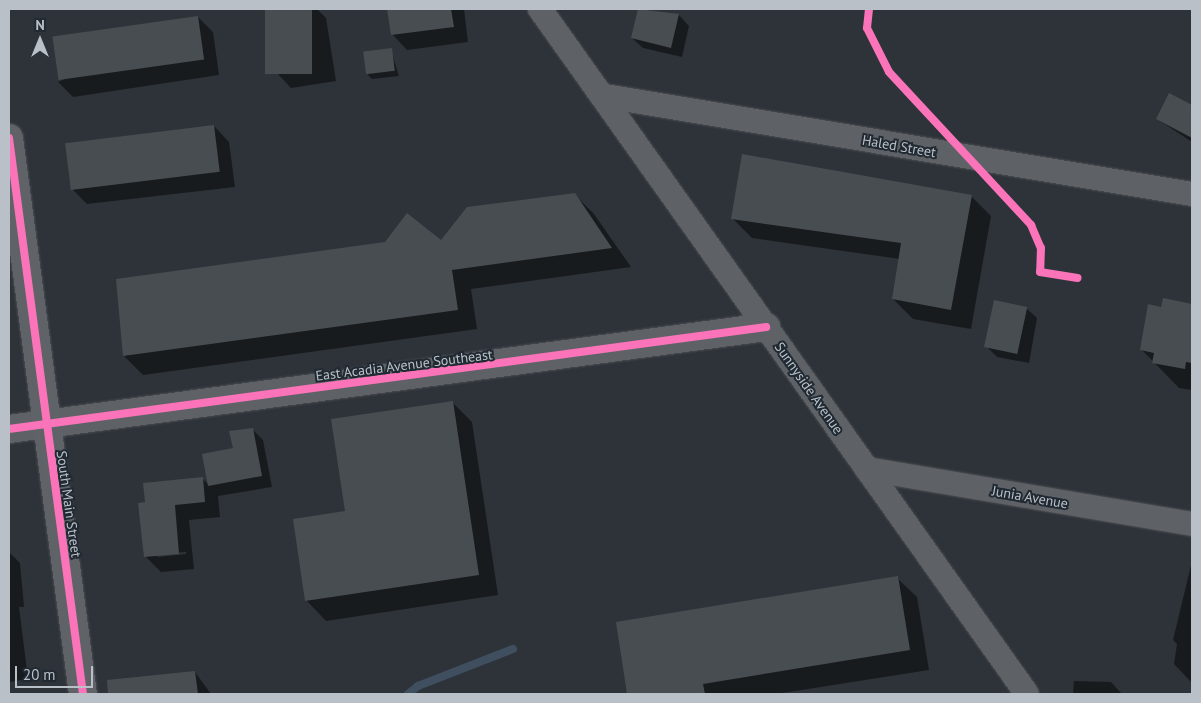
<!DOCTYPE html>
<style>
body{margin:0}
#map{position:relative;width:1201px;height:703px;overflow:hidden;background:#2e3339;font-family:"PT Sans",sans-serif}
div>[style]{position:absolute}
[style*='--x']{left:calc(var(--x)*1px);top:calc(var(--y)*1px);width:calc(var(--w)*1px);rotate:calc(var(--a)*1deg)}
.shadow>*{inset:0;background:#0007}
.stream>*{height:8px;margin:-4px;padding:0 4px;transform-origin:4px;border-radius:4px;background:#3f4f60}
.building>*{inset:0;background:#484d52;transform-origin:0 0}
.roads{filter:drop-shadow(0 0 1px #4c4f53) drop-shadow(0 0 1px #4c4f53)}
.minor>*{height:24px;margin:-12px;padding:0 12px;transform-origin:12px;border-radius:12px;background:#5e6266}
.tertiary>*{height:28px;margin:-14px;padding:0 14px;transform-origin:14px;border-radius:14px;background:#5e6266}
.primary>*{height:28px;margin:-14px;padding:0 14px;transform-origin:14px;border-radius:14px;background:#5f6368}
.cycleway>*{height:8px;margin:-4px;padding:0 4px;transform-origin:4px;border-radius:4px;background:#fb73b8}
span{translate:-50% -50%;white-space:nowrap;text-align:center;line-height:1.15;-webkit-text-stroke:4px #212a33;paint-order:stroke}
.street-label{font-size:14px;color:#b9c0c8}
.frame{position:absolute;inset:0;border:10px solid #b9c0c8;pointer-events:none}
.north{position:absolute;left:15px;top:15px;width:50px;height:50px;-webkit-text-stroke:4px #212a33;paint-order:stroke;rotate:0deg;font-size:14px;font-weight:700;line-height:20px;text-align:center;color:#b9c0c8}
.north::after{content:'';display:block;margin:auto;width:18px;height:22px;background:#b9c0c8;clip-path:polygon(50% 0,100% 100%,50% 72%,0 100%)}
.scale{position:absolute;left:15px;top:666px;width:78px;height:22px;box-sizing:border-box;border:2px solid #b9c0c8;border-top:0;padding-left:6px;font-size:15px;line-height:18px;white-space:nowrap;color:#b9c0c8;-webkit-text-stroke:4px #212a33;paint-order:stroke}
</style>
<div id="map">
<div class="shadow">
<i style="clip-path:polygon(266px 9px,317px 9px,326px 18px,336px 81px,291px 88px,276px 72px)"></i>
<i style="clip-path:polygon(389px 9px,464px 9px,468px 42px,407px 50px,392px 34px)"></i>
<i style="clip-path:polygon(639px 9px,679px 15px,689px 26px,682px 57px,643px 48px,632px 38px)"></i>
<i style="clip-path:polygon(198px 17px,213px 32px,219px 75px,73px 97px,58px 82px)"></i>
<i style="clip-path:polygon(391px 50px,399px 76px,372px 79px,367px 74px)"></i>
<i style="clip-path:polygon(1170px 95px,1192px 107px,1192px 142px,1157px 119px)"></i>
<i style="clip-path:polygon(214px 126px,229px 142px,235px 187px,87px 204px,72px 189px,66px 144px)"></i>
<i style="clip-path:polygon(574px 194px,594px 214px,631px 267px,471px 289px,477px 329px,143px 375px,124px 356px,386px 243px,442px 241px)"></i>
<i style="clip-path:polygon(971px 196px,991px 216px,971px 329px,913px 319px,893px 299px,900px 259px,752px 238px,732px 218px)"></i>
<i style="clip-path:polygon(1164px 300px,1192px 305px,1192px 390px,1179px 388px,1141px 349px)"></i>
<i style="clip-path:polygon(1026px 308px,1037px 318px,1029px 363px,997px 357px,986px 346px)"></i>
<i style="clip-path:polygon(452px 402px,472px 422px,498px 595px,326px 621px,307px 601px,294px 520px,346px 512px)"></i>
<i style="clip-path:polygon(evenodd,252px 429px,263px 440px,272px 487px,218px 496px,220px 517px,189px 520px,194px 569px,161px 572px,145px 556px,146px 504px,202px 478px,208px 484px,252px 429px,186px 552px,186px 554px,157px 557px,157px 554px,186px 552px)"></i>
<i style="clip-path:polygon(9px 552px,20px 563px,24px 607px,19px 607px,28px 679px,9px 682px)"></i>
<i style="clip-path:polygon(1192px 561px,1192px 683px,1174px 664px,1177px 644px,1173px 640px)"></i>
<i style="clip-path:polygon(897px 578px,917px 597px,929px 670px,776px 694px,629px 694px,617px 623px)"></i>
<i style="clip-path:polygon(195px 672px,211px 694px,136px 694px,136px 693px)"></i>
<i style="clip-path:polygon(1074px 681px,1111px 682px,1122px 694px,1073px 694px)"></i>
</div>
<div class="stream">
<i style="--x:408;--y:694;--w:13;--a:-39"></i>
<i style="--x:418;--y:686;--w:102;--a:-21.3"></i>
</div>
<div class="building">
<i style="left:265px;top:9px;width:47px;height:65px"></i>
<i style="clip-path:polygon(387px 9px,451px 9px,454px 27px,391px 35px)"></i>
<i style="clip-path:polygon(638px 9px,679px 14px,671px 48px,631px 38px)"></i>
<i style="left:198px;top:16px;width:44px;height:147px;rotate:82deg"></i>
<i style="left:392px;top:48px;width:23px;height:29px;rotate:83deg"></i>
<i style="clip-path:polygon(1169px 93px,1192px 105px,1192px 138px,1156px 119px)"></i>
<i style="left:214px;top:125px;width:47px;height:150px;rotate:83deg"></i>
<i style="clip-path:polygon(742px 154px,972px 195px,951px 310px,892px 299px,901px 243px,731px 219px)"></i>
<i style="clip-path:polygon(575px 193px,612px 248px,452px 270px,458px 310px,123px 356px,116px 279px,385px 242px,407px 213px,441px 240px,467px 207px)"></i>
<i style="clip-path:polygon(1163px 298px,1192px 304px,1192px 363px,1186px 362px,1185px 369px,1152px 363px,1154px 353px,1140px 350px,1148px 304px,1161px 307px)"></i>
<i style="left:994px;top:300px;width:34px;height:48px;rotate:12deg"></i>
<i style="clip-path:polygon(453px 401px,479px 575px,305px 601px,293px 519px,345px 511px,331px 419px)"></i>
<i style="clip-path:polygon(253px 428px,262px 476px,208px 486px,202px 454px,233px 448px,229px 431px)"></i>
<i style="clip-path:polygon(203px 477px,205px 502px,175px 505px,179px 554px,144px 557px,138px 503px,145px 502px,143px 483px)"></i>
<i style="clip-path:polygon(898px 576px,910px 650px,703px 684px,705px 694px,627px 694px,616px 622px)"></i>
<i style="clip-path:polygon(195px 671px,198px 694px,108px 694px,107px 680px)"></i>
</div>
<div class="roads">
<div class="minor">
<i style="--x:540;--y:9;--w:840;--a:54.59"></i>
<i style="--x:605;--y:96;--w:595;--a:9.48"></i>
<i style="--x:867;--y:469;--w:330;--a:9.6"></i>
</div>
<div class="tertiary">
<i style="--x:9;--y:429;--w:764;--a:-7.67"></i>
</div>
<div class="primary">
<i style="--x:9;--y:138;--w:561;--a:82.42"></i>
</div>
</div>
<div class="cycleway">
<i style="--x:869;--y:9;--w:19;--a:96"></i>
<i style="--x:867;--y:28;--w:49;--a:63.4"></i>
<i style="--x:889;--y:72;--w:209;--a:47.1"></i>
<i style="--x:1031;--y:225;--w:25;--a:67"></i>
<i style="--x:1041;--y:248;--w:24;--a:92"></i>
<i style="--x:1040;--y:272;--w:38;--a:9"></i>
<i style="--x:9;--y:138;--w:561;--a:82.42"></i>
<i style="--x:9;--y:429;--w:764;--a:-7.67"></i>
</div>
<div class="street-label">
<span style="left:899px;top:146px;rotate:10deg">Haled Street</span>
<span style="left:404px;top:365px;rotate:-7deg">East Acadia Avenue Southeast</span>
<span style="left:809px;top:388px;rotate:55deg">Sunnyside Avenue</span>
<span style="left:1030px;top:497px;rotate:10deg">Junia Avenue</span>
<span style="left:69px;top:504px;rotate:82deg">South Main Street</span>
</div>
<div class="frame"></div>
<div class="north">N</div>
<div class="scale">20 m</div>
</div>
